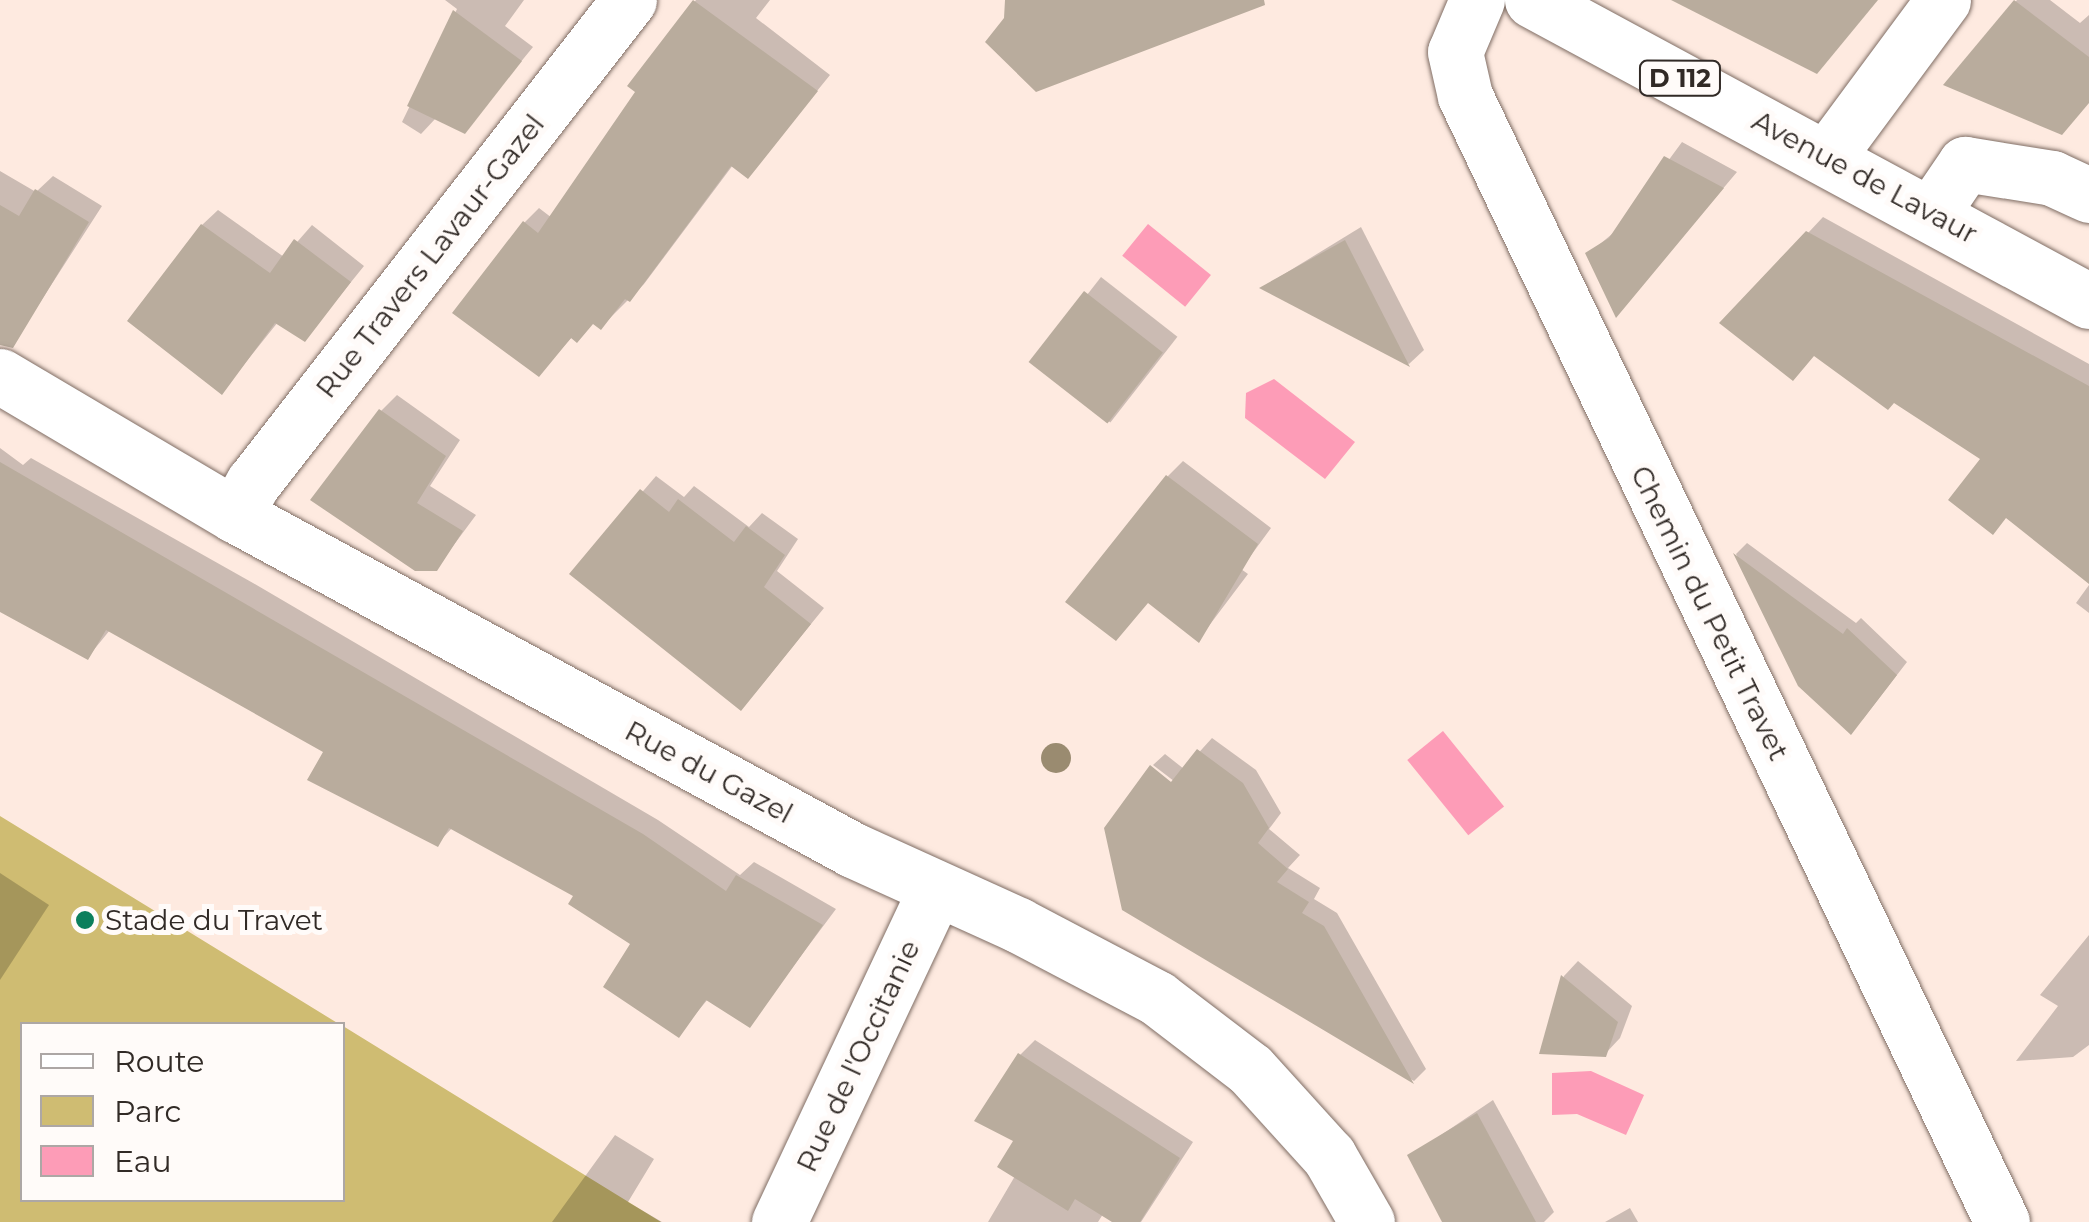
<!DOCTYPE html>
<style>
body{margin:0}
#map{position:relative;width:2089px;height:1222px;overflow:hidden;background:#feeae0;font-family:Montserrat,sans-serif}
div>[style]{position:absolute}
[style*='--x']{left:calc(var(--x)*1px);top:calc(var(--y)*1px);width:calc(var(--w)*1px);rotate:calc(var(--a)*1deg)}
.green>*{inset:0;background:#cfbc72}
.water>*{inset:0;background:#fd9cb7;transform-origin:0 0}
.shadow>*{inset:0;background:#0003;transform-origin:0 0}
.building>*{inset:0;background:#b9ac9d;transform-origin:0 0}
.roads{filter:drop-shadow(0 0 2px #7f6d64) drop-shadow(0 0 2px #7f6d64)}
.street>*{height:55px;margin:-27.5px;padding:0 27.5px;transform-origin:27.5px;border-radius:27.5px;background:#fff}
.primary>*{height:55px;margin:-27.5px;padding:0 27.5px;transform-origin:27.5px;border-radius:27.5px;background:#fff}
.trees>*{width:30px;height:30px;margin:-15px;border-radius:50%;background:#9a8b70}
.dots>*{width:28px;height:28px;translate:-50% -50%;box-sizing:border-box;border:5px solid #fffbf9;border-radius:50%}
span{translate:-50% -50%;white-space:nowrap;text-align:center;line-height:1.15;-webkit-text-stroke:10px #fffbf9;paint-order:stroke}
.shield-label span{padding:2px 8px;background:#fffbf9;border:2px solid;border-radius:8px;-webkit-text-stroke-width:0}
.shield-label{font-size:25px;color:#312a26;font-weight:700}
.street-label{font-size:28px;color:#312a26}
.poi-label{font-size:28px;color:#312a26}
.left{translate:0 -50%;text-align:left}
.legend{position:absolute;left:20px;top:1022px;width:325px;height:180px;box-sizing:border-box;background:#fffbf9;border:2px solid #ada7a5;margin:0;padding:12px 18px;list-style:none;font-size:30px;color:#312a26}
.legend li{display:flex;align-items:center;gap:20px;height:50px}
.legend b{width:50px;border:2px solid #ada7a5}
</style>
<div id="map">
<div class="green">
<i style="clip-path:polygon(0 816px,339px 1024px,22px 1024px,22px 1200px,342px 1200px,343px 1026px,661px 1222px,0 1222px)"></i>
</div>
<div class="water">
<i style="left:1148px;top:224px;width:81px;height:41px;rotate:39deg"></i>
<i style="clip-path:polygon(1274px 379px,1355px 442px,1325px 479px,1245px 418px,1246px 393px)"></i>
<i style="left:1443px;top:731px;width:97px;height:46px;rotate:51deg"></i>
<i style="clip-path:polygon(1591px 1071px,1644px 1095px,1626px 1135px,1577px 1114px,1552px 1115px,1552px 1073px)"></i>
</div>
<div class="shadow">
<i style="clip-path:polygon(445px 0,524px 0,505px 26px,533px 47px,464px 131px,436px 118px,421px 134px,402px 122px,457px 9px)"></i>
<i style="clip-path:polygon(696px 0,770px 0,756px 18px,830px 75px,748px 176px,733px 165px,644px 284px,601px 327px,594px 322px,573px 336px,539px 374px,524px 223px,539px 208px,552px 218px,639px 92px,630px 85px)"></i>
<i style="clip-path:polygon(2017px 0,2050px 0,2080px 23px,2089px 15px,2089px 103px,1947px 84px)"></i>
<i style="clip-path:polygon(1682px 142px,1737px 172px,1617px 314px,1588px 254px,1618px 229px)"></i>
<i style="clip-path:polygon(0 171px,36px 192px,53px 176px,102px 206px,21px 332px,0 320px)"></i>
<i style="clip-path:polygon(218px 210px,284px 257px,312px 225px,364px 266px,305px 339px,278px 322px,222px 392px,202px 225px)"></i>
<i style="clip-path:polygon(1823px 217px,2089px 364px,2089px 581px,1808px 233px)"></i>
<i style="clip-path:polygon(1361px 227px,1424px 350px,1409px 364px,1263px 287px)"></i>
<i style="left:1101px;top:277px;width:97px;height:109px;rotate:38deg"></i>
<i style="clip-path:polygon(397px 395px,460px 440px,430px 486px,476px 515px,436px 569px,381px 411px)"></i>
<i style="clip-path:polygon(0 448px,23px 465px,31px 458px,253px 583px,658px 820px,740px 875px,754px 862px,836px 909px,750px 1024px,708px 999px,679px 1034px,634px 943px,577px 896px,453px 827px,437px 844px,326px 751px,110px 630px,88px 657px,0 609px)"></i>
<i style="clip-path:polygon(1183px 461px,1271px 528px,1241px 569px,1248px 574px,1199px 639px,1150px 601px,1168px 476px)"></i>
<i style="clip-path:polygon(656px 476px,684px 497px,694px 486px,749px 527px,762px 513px,798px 539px,777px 571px,824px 608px,755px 693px,573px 573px)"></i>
<i style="clip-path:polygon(1747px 543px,1856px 623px,1861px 618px,1907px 662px,1863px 719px,1800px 685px,1736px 554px)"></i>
<i style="clip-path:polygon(2089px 585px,2089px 613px,2076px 603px)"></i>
<i style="clip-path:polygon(1212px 738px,1256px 770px,1281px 813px,1269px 829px,1300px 855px,1288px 868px,1320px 888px,1314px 899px,1337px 913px,1426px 1069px,1414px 1081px,1124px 908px,1183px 788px,1153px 765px,1165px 754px,1184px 769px)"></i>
<i style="clip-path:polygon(0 873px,49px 905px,0 980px)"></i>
<i style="clip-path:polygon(2089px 935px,2089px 1045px,2073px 1057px,2016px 1061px,2058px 1006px,2040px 995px)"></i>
<i style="clip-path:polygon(1578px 961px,1632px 1006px,1620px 1038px,1605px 1054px,1542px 1051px,1564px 976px)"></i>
<i style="clip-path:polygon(1035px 1040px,1193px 1142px,1141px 1222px,1128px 1222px,1115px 1195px,1098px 1222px,988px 1222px,1015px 1176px,1020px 1055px)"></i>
<i style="clip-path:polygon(1493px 1100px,1554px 1212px,1544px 1222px,1445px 1222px,1410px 1156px)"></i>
<i style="clip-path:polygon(615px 1135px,654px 1159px,628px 1202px,662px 1222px,552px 1222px)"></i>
<i style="clip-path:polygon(1630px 1208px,1638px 1222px,1605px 1222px)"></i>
</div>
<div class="building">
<i style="clip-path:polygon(693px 0,818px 91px,748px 179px,731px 166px,630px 302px,625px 299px,601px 330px,593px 324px,577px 343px,571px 338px,539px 377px,452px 313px,523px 221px,538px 233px,635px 92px,627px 86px)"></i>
<i style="clip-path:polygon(1005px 0,1264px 0,1265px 5px,1036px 92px,985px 42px,1004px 18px)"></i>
<i style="clip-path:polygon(1671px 0,1878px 0,1817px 74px)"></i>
<i style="clip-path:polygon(2014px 0,2089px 57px,2089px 103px,2062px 135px,1943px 85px)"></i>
<i style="clip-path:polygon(453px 10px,522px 61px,465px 134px,407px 106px)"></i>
<i style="clip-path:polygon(1664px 156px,1724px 188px,1616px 318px,1585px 253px,1609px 238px)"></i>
<i style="clip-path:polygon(35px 189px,89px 222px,13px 348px,0 345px,0 205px,19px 216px)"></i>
<i style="clip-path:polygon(201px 224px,270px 273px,294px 239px,351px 282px,305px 342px,275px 323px,222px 395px,127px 321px)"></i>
<i style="clip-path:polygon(1806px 231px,2089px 386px,2089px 584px,2006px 518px,1993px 535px,1948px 500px,1980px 459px,1894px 403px,1888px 410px,1814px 356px,1793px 381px,1719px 323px)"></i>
<i style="clip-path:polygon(1345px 240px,1410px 367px,1259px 288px)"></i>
<i style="left:1084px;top:291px;width:100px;height:90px;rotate:38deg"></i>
<i style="clip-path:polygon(379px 409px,446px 456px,417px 503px,463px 531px,437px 571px,415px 571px,310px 500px)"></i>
<i style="clip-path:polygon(0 462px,643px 834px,726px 891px,736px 875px,823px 925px,750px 1028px,706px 1000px,679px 1038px,603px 987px,630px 944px,568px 904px,573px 896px,449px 828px,438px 847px,307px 780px,323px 752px,106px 630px,88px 660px,0 612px)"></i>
<i style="clip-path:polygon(1166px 475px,1258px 544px,1199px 643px,1148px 603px,1116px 641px,1065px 602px)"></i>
<i style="clip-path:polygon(640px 489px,669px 512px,678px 499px,734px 542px,746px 526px,785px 555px,764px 587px,811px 624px,741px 711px,569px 574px)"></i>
<i style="clip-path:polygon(1733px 553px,1843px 634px,1847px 628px,1897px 675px,1851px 735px,1798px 686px)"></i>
<i style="clip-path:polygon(1197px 749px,1243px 783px,1269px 828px,1258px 843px,1288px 869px,1277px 882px,1309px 902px,1302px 913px,1324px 926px,1414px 1084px,1122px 910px,1104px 828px,1150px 765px,1171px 782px)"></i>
<i style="clip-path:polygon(1561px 975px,1618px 1022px,1606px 1057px,1539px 1054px)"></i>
<i style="clip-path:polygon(1018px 1053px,1180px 1158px,1140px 1222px,1112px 1222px,1075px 1199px,1068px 1211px,997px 1167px,1013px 1141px,974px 1121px)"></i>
<i style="clip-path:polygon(1477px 1113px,1536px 1222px,1442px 1222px,1407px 1155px)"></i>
</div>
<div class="roads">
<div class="street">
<i style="--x:1477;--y:0;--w:56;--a:112.9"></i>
<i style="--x:1455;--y:52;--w:45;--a:77.2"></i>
<i style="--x:1465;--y:96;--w:1247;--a:64.5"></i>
<i style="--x:1827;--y:157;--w:195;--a:-53.5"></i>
<i style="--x:1933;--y:211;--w:57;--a:-55.8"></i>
<i style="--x:1965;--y:164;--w:88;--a:9.1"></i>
<i style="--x:2052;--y:178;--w:41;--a:24.7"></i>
<i style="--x:0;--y:376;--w:273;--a:30.6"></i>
<i style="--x:235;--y:515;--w:703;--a:28.46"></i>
<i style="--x:853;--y:850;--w:181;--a:24.4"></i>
<i style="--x:1018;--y:925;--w:157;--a:27.7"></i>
<i style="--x:1157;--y:998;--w:117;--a:37.4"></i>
<i style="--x:1250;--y:1069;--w:118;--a:47.8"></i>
<i style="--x:1329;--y:1156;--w:76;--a:60.1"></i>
<i style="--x:235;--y:515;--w:37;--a:-61"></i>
<i style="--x:253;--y:483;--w:612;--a:-52.1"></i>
<i style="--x:779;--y:1222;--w:367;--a:-64.8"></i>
</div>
<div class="primary">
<i style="--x:1532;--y:0;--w:633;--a:28.39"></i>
</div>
</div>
<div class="trees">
<i style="left:1056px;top:758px"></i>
</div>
<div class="dots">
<i style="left:85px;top:920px;background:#0c7f5c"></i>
</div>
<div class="shield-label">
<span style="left:1680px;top:78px">D 112</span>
</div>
<div class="street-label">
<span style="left:1865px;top:177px;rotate:28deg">Avenue de Lavaur</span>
<span style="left:430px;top:256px;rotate:-52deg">Rue Travers Lavaur-Gazel</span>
<span style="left:1710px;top:613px;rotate:64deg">Chemin du Petit Travet</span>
<span style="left:709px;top:772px;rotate:28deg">Rue du Gazel</span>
<span style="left:858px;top:1056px;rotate:-65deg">Rue de l'Occitanie</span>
</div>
<div class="poi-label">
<span class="left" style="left:105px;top:920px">Stade du Travet</span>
</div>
<ul class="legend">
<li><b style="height:12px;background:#fff"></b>Route</li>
<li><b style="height:28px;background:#cfbc72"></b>Parc</li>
<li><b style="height:28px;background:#fd9cb7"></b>Eau</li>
</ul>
</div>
